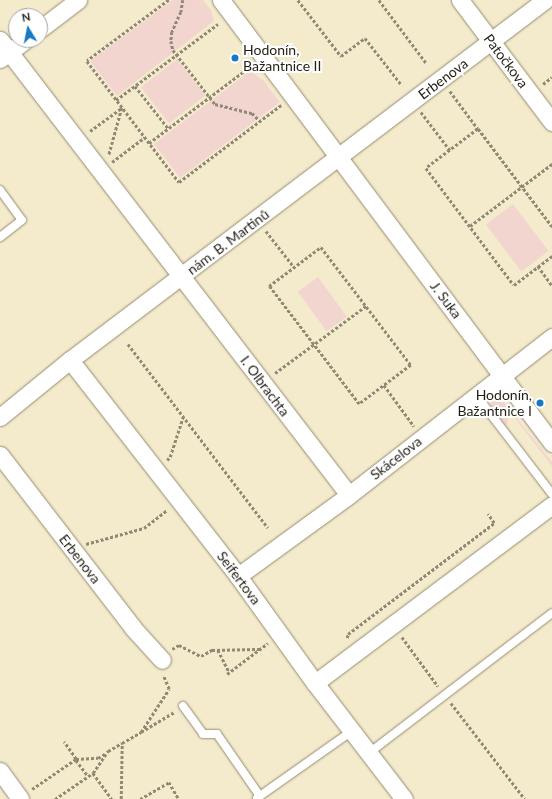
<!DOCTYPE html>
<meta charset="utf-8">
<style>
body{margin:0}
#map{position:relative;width:552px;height:799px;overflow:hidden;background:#f4ebcd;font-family:Lato,sans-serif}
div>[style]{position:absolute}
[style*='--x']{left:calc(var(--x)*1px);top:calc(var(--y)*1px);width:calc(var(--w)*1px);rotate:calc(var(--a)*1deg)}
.green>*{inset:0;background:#f3d5d0;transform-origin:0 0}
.path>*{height:2.5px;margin-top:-1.25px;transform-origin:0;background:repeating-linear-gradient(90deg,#908975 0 3px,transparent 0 5px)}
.roads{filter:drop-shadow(0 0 1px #958c71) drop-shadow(0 0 1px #958c71)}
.service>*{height:8px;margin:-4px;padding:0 4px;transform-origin:4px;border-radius:4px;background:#fff}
.minor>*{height:17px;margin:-8.5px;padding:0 8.5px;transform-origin:8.5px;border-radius:8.5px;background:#fff}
.dots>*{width:11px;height:11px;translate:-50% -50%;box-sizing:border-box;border:2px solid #fff;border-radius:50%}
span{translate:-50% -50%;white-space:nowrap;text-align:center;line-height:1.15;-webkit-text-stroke:4px #fff;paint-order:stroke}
.poi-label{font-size:14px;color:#221e14}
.left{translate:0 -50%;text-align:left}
.right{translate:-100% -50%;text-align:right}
.street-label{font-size:14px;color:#221e14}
.north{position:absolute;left:8px;top:8px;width:40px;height:40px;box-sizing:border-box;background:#fff;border:1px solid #a7a5a1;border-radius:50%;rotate:350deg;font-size:11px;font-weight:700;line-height:16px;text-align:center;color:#221e14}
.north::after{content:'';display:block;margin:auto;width:14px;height:18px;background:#1779c5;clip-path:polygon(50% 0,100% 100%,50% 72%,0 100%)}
</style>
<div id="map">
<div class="green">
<i style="clip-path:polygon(173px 0,203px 0,211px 10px,214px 21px,117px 96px,90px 61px)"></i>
<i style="left:177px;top:59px;width:46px;height:46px;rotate:52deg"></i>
<i style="clip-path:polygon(250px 71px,263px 80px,280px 102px,180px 178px,154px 144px)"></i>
<i style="left:513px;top:204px;width:59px;height:34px;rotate:53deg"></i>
<i style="left:318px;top:277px;width:49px;height:25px;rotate:54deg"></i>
<i style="clip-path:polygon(494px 390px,552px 462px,552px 466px,511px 413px,506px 426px,491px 406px,490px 398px)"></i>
</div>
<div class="path">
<i style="--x:169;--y:0;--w:102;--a:143.4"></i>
<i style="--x:87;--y:61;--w:152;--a:52.8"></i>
<i style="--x:179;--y:182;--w:128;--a:-37"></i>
<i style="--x:183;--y:0;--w:12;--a:99"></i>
<i style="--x:181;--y:12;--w:22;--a:114"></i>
<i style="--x:172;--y:32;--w:9;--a:96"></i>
<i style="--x:171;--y:41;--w:9;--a:77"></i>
<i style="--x:173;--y:50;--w:68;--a:52.1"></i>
<i style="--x:215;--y:104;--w:38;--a:14"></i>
<i style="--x:252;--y:113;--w:11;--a:45"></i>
<i style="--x:298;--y:0;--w:71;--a:52.5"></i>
<i style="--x:341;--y:56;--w:30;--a:-37"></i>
<i style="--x:365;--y:38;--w:58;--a:52"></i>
<i style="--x:379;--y:0;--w:80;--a:53.1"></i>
<i style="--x:543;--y:84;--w:11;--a:-38"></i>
<i style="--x:135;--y:86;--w:53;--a:51.8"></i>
<i style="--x:450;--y:91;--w:47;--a:53.6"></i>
<i style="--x:116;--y:100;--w:127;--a:-36.7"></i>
<i style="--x:421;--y:112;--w:48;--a:52.7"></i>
<i style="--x:90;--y:131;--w:39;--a:-36"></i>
<i style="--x:122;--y:108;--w:49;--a:105.5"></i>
<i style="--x:149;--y:143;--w:124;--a:-37.1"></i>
<i style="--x:112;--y:162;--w:41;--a:-37.1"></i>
<i style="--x:470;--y:226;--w:103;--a:-37.1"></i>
<i style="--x:552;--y:227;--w:123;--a:-127.1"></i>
<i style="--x:478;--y:129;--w:65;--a:143.1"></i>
<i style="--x:426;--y:168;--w:146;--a:53.1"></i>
<i style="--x:514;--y:285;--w:48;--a:-37.3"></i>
<i style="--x:266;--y:231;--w:46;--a:52.1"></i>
<i style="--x:321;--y:247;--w:148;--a:52.7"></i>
<i style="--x:411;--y:365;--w:65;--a:143.1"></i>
<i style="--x:359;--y:404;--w:148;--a:-127.3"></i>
<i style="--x:269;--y:286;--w:65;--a:-36.9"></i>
<i style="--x:538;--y:266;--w:24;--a:54"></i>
<i style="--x:128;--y:344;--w:231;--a:52.7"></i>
<i style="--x:275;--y:373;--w:113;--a:-36.4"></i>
<i style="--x:384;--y:385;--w:51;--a:53.8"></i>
<i style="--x:167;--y:460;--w:4;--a:-45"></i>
<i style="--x:170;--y:457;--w:42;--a:-72"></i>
<i style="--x:86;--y:544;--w:60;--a:-15.4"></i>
<i style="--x:144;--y:528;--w:29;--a:-38"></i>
<i style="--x:402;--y:637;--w:61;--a:53.7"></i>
<i style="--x:347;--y:638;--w:4;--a:-76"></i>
<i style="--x:348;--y:634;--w:183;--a:-37.2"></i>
<i style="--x:494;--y:523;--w:11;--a:-124"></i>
<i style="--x:172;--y:649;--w:8;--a:-30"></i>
<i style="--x:179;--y:645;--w:25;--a:27"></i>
<i style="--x:201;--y:656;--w:13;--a:-29"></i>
<i style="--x:212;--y:650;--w:48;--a:-1.2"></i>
<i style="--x:218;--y:650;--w:25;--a:63"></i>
<i style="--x:227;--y:674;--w:51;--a:-37.1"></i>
<i style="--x:451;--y:703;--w:121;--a:52.4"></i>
<i style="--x:141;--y:732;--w:39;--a:-31"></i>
<i style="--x:76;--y:759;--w:22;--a:-3"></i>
<i style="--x:98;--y:758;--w:9;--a:-32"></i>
<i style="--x:76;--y:760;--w:20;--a:53"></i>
<i style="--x:93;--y:773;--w:27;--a:-56"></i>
<i style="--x:108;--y:751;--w:16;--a:-30"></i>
<i style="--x:32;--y:789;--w:53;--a:-34.3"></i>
<i style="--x:76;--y:759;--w:21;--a:-125"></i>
<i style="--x:55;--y:799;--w:46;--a:-34.4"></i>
<i style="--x:93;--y:773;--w:32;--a:54"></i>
<i style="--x:121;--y:799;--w:56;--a:-89"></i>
<i style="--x:122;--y:743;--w:22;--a:-30"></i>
<i style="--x:141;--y:732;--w:51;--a:-56.9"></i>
<i style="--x:169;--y:689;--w:15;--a:-113"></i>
<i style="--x:140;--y:799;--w:34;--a:-30"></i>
<i style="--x:169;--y:782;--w:20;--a:60"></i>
</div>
<div class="roads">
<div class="service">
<i style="--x:0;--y:190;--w:37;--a:54"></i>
<i style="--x:22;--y:220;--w:28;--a:142"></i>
<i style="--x:476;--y:395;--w:125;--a:52.5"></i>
<i style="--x:183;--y:706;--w:34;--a:54"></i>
<i style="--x:203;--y:734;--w:14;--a:0"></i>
<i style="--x:217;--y:734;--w:75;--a:55.3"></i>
<i style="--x:369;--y:753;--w:230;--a:-37.4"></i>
<i style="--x:257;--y:798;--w:116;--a:-35.2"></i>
</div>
<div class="minor">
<i style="--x:221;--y:0;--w:553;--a:53.23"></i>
<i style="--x:460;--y:0;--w:153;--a:53"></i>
<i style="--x:40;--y:29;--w:48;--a:-37.3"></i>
<i style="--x:0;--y:40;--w:573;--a:52.51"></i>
<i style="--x:0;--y:59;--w:31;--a:-37"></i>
<i style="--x:70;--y:360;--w:274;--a:52.1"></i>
<i style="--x:238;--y:576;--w:132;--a:54.3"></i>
<i style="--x:315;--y:683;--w:146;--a:52.5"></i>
<i style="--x:0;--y:417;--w:90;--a:-39.2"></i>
<i style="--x:70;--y:360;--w:596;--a:-37.16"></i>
<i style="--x:0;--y:455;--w:218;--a:52.4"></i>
<i style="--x:133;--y:628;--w:43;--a:47.8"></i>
<i style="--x:238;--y:576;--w:137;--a:-36.1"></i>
<i style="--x:349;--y:495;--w:257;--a:-37.9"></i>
<i style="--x:315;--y:683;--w:296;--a:-36.9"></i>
<i style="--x:0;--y:771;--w:34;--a:54"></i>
</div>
</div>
<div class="dots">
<i style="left:235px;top:58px;background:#1779c5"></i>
<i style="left:540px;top:403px;background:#1779c5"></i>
</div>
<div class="poi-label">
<span class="left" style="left:243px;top:58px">Hodonín,<br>Bažantnice II</span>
<span class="right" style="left:532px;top:403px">Hodonín,<br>Bažantnice I</span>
</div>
<div class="street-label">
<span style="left:506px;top:61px;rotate:53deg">Patočkova</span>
<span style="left:443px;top:79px;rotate:-37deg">Erbenova</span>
<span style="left:228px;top:242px;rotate:-37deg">nám. B. Martinů</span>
<span style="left:446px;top:300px;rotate:53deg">J. Suka</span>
<span style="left:265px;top:386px;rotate:53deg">I. Olbrachta</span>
<span style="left:396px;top:458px;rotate:-38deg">Skácelova</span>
<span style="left:80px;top:559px;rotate:52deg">Erbenova</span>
<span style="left:239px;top:578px;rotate:53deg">Seifertova</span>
</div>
<div class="north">N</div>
</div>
